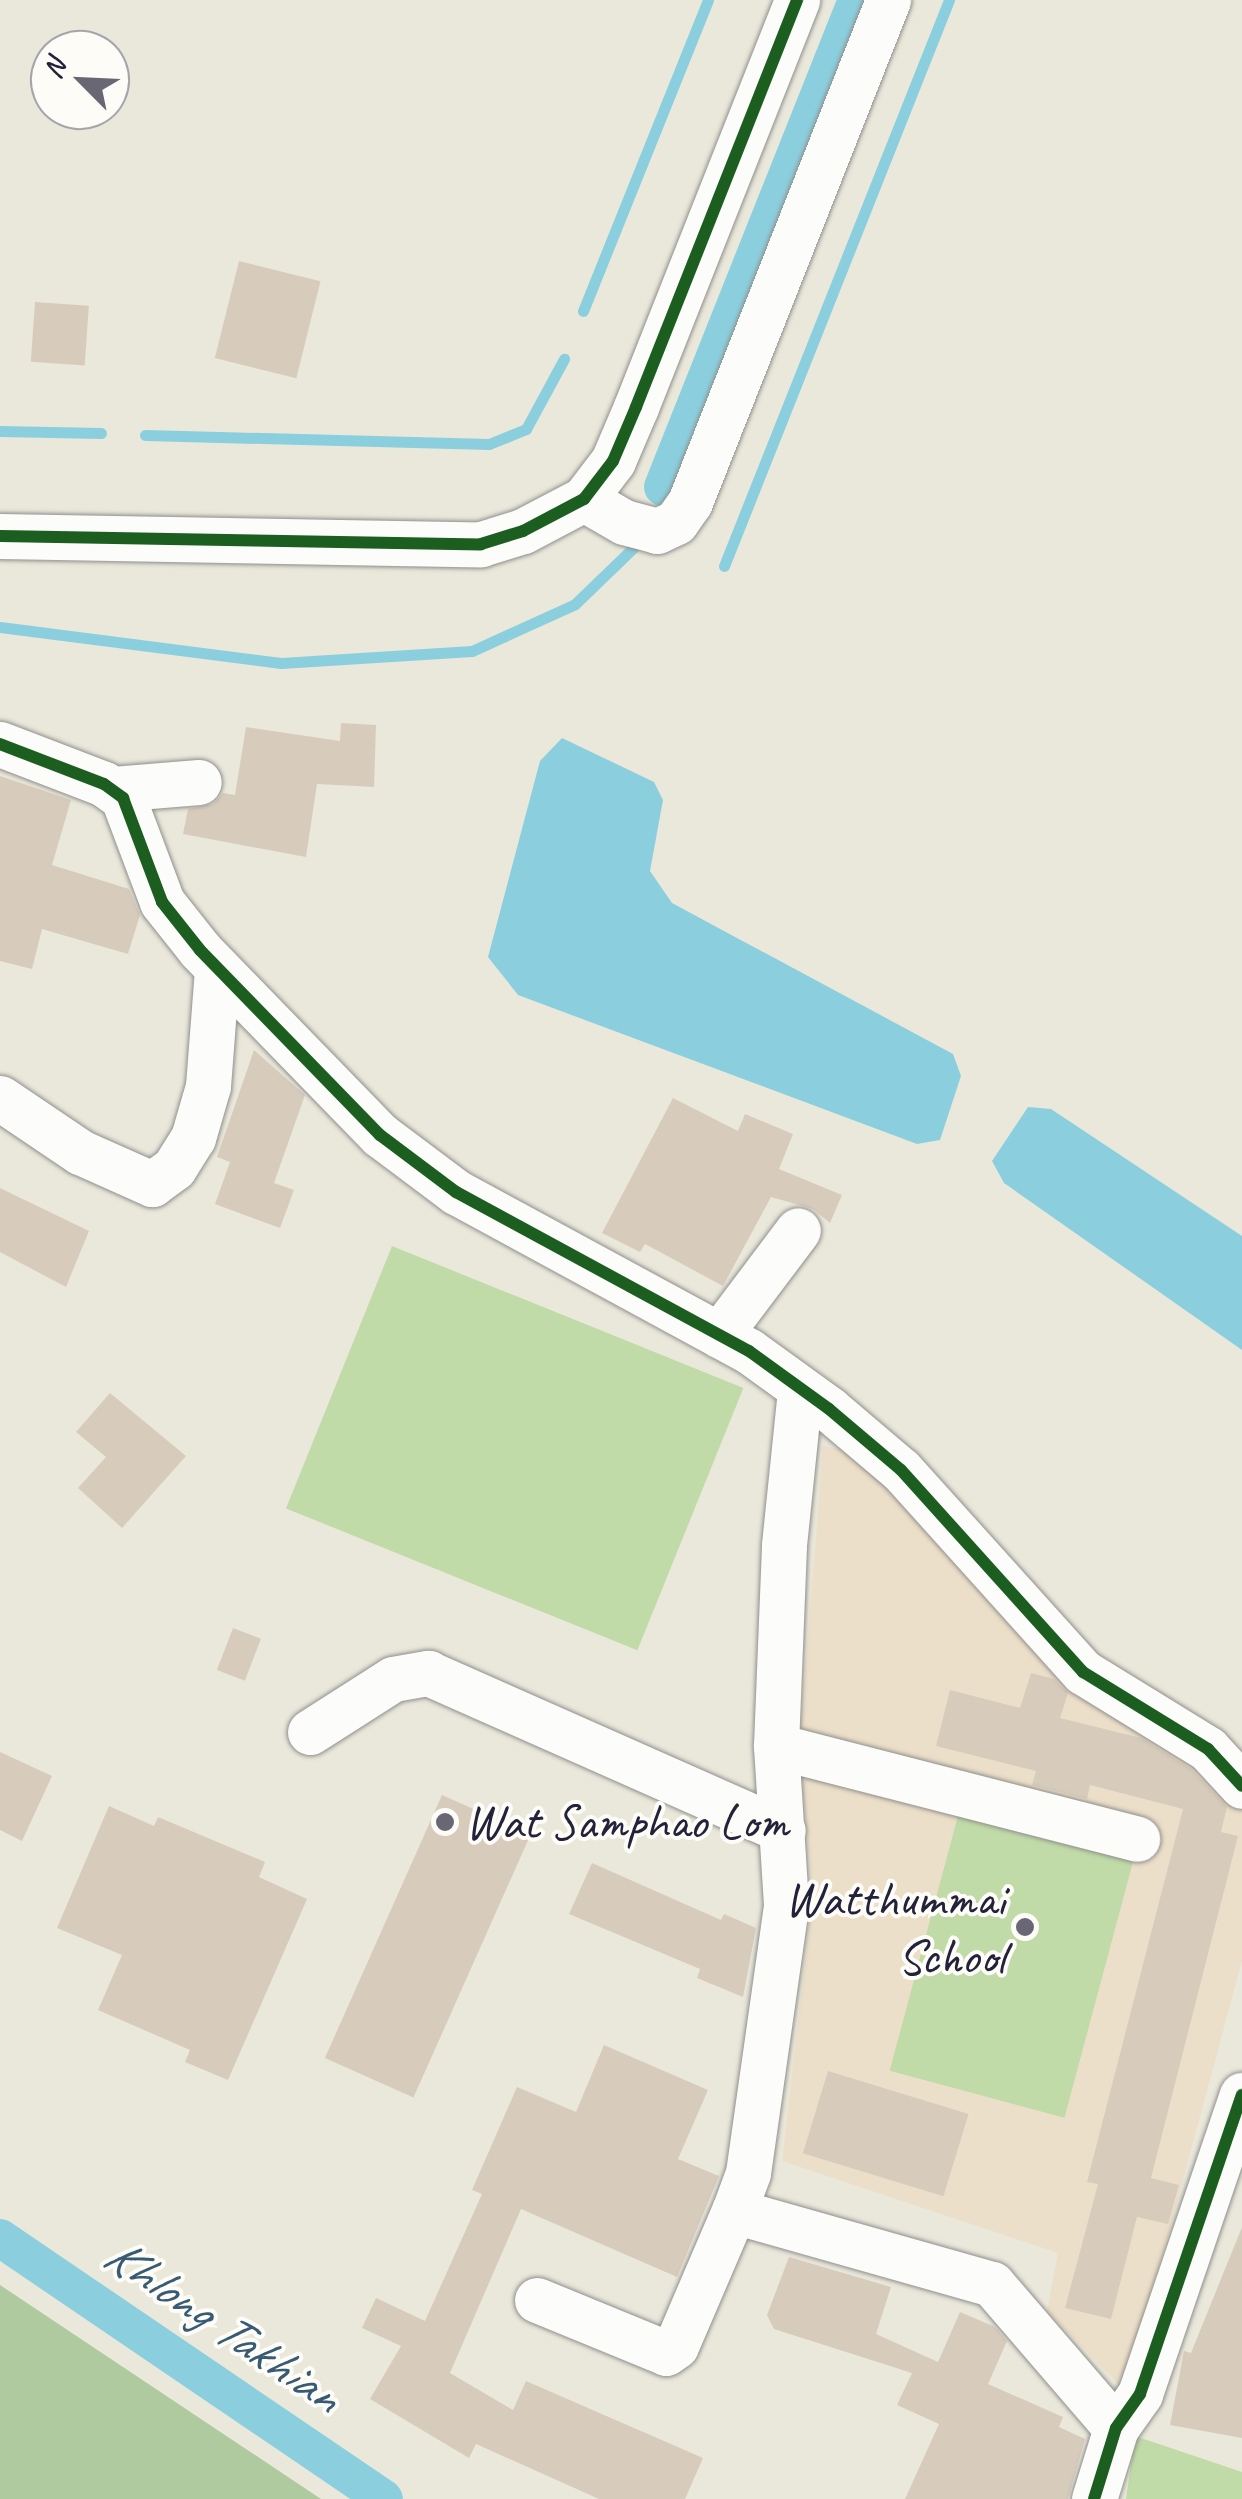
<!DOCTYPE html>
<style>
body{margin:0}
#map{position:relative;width:1242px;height:2499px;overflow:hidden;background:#eae8db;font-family:Caveat,sans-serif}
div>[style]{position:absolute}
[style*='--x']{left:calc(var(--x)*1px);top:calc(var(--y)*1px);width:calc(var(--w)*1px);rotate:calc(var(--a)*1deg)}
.built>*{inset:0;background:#ecdfc9}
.green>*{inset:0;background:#c0dba8;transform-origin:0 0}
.forest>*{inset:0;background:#afca9f}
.water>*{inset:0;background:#8bcfde}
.stream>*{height:11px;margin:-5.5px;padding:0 5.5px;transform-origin:5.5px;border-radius:5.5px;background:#8bcfde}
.canal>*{height:38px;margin:-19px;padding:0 19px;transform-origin:19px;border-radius:19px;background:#8bcfde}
.building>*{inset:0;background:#d7ccbc;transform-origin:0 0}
.roads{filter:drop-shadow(0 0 2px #908f8c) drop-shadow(0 0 2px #908f8c)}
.minor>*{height:45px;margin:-22.5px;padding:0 22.5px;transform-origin:22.5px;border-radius:22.5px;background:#fcfcfa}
.cycleway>*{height:12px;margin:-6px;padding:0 6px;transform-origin:6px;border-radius:6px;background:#1b5e20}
.dots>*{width:28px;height:28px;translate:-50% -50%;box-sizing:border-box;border:5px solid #fdfcf7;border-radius:50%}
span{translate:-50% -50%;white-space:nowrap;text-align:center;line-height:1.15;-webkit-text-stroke:8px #fdfcf7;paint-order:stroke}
.poi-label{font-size:50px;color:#22223b}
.left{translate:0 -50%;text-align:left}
.right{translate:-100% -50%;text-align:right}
.water-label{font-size:52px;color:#385b75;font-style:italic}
.north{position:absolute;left:30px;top:30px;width:100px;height:100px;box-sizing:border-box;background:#fdfcf7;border:2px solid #a5a5ac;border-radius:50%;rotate:294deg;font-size:28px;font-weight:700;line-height:40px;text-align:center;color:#22223b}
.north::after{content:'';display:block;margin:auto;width:35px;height:45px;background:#686773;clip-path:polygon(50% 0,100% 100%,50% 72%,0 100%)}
</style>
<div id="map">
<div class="built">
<i style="clip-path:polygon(823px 1446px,871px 1455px,1242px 1804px,1242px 1961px,1153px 2291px,1119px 2385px,1047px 2311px,1058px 2253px,782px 2161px,813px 1892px,799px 1752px)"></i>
</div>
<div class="green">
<i style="left:392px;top:1246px;width:379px;height:283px;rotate:22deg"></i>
<i style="left:959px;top:1812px;width:181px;height:268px;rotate:15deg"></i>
<i style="clip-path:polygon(1135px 2436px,1242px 2472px,1242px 2499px,1126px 2499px)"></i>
</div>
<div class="forest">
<i style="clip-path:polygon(0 2285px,321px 2499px,0 2499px)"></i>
</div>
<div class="water">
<i style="clip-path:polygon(562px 738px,654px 782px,663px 800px,650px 871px,672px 903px,953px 1054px,961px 1076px,940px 1140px,917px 1144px,518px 995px,488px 957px,540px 761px)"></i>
<i style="clip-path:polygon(1028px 1107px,1051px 1109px,1242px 1236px,1242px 1350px,1004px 1183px,992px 1161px)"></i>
</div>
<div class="stream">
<i style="--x:583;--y:311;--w:335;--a:-68.1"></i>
<i style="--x:0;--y:431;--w:101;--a:1.1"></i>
<i style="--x:145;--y:435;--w:344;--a:1.5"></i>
<i style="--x:489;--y:444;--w:40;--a:-22"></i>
<i style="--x:526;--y:429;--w:80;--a:-61.5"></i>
<i style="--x:724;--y:566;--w:609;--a:-68.32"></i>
<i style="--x:0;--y:627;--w:283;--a:7.3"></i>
<i style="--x:281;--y:663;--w:191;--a:-3.6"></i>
<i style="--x:472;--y:651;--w:113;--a:-24.5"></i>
<i style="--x:575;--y:604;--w:82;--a:-44"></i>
</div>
<div class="canal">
<i style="--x:663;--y:487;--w:524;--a:-68.28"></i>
<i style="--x:0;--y:2238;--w:464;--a:34.2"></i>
</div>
<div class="building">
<i style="left:239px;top:261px;width:84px;height:100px;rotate:14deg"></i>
<i style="left:35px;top:302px;width:54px;height:60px;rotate:4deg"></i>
<i style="clip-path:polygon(341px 723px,376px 725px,374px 787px,317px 784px,306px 857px,183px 834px,188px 809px,213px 804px,223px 793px,235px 795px,246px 727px,340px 741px)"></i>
<i style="clip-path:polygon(0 776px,71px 800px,52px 865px,129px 889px,140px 915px,128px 954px,42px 929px,32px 969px,0 961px)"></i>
<i style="clip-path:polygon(254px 1050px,305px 1095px,274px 1183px,294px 1190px,280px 1228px,215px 1204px,230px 1162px,217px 1157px)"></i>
<i style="clip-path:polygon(673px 1098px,738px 1131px,745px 1114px,793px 1134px,779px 1169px,842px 1195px,830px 1223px,813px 1209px,771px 1197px,723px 1286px,645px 1244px,640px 1252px,602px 1233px)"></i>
<i style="clip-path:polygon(0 1188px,89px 1231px,66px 1287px,0 1252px)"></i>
<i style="clip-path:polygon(110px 1393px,186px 1456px,122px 1528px,78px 1488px,106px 1457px,76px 1432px)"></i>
<i style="left:233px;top:1628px;width:30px;height:45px;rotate:21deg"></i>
<i style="clip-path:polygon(1031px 1673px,1054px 1679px,1068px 1693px,1060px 1718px,1141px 1738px,1191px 1769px,1227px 1807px,1221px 1832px,1238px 1836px,1151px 2178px,1179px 2185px,1168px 2224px,1137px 2217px,1111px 2319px,1065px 2308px,1098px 2184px,1087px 2182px,1183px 1809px,1090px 1785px,1087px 1799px,1032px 1785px,1036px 1771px,936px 1746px,950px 1690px,1020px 1708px)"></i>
<i style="clip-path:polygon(0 1752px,52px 1776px,22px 1841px,0 1830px)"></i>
<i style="left:442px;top:1795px;width:97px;height:288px;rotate:24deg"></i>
<i style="clip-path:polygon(109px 1806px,154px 1826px,158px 1817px,265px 1862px,259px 1877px,307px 1899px,228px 2080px,185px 2062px,190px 2050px,98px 2010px,122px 1955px,57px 1928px)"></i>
<i style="clip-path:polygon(592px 1863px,721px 1920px,724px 1914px,756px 1928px,743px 1997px,697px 1978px,700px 1969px,569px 1914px)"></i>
<i style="clip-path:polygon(604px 2045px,708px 2090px,678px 2159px,719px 2176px,677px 2277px,521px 2209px,450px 2373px,513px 2410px,526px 2381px,703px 2458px,685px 2499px,599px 2499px,476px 2444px,469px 2458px,370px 2399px,401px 2346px,362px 2328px,376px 2298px,425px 2321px,482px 2194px,472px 2190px,517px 2087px,576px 2112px)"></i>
<i style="left:828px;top:2071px;width:147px;height:86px;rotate:17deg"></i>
<i style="clip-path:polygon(1242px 2227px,1242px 2438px,1170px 2425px,1184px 2351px,1191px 2353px)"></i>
<i style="clip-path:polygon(789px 2257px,891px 2287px,876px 2334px,938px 2362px,960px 2312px,995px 2327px,1007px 2341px,988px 2384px,1063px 2417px,1059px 2427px,1085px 2439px,1068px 2499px,905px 2499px,939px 2424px,897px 2405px,912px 2373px,774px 2329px,767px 2315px)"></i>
</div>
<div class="roads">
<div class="minor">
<i style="--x:584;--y:499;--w:46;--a:29.9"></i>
<i style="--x:624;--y:522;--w:34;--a:15"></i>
<i style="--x:657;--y:531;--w:21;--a:-25"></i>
<i style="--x:676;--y:522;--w:24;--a:-55"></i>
<i style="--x:690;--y:502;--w:540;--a:-68.47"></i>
<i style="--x:0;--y:536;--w:481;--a:1"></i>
<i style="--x:481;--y:544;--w:44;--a:-17.2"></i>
<i style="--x:523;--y:531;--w:69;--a:-27.7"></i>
<i style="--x:584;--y:499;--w:48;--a:-52.7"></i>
<i style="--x:613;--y:461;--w:59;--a:-66.9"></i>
<i style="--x:636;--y:407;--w:438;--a:-68.4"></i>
<i style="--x:0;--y:744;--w:111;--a:21"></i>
<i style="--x:104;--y:784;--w:24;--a:36"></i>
<i style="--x:123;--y:798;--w:111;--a:69.4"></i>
<i style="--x:162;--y:902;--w:61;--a:51.6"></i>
<i style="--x:200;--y:950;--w:258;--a:45.8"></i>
<i style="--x:380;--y:1135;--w:95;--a:36.9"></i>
<i style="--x:456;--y:1192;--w:333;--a:28.5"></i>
<i style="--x:749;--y:1351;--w:99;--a:35.9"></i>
<i style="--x:829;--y:1409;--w:94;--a:40.3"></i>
<i style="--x:901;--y:1470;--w:272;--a:48"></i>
<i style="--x:1083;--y:1672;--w:147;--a:31.6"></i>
<i style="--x:1208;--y:1749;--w:50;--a:47.4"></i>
<i style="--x:113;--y:789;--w:86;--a:-4.7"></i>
<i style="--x:0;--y:1098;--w:97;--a:34"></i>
<i style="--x:80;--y:1152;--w:79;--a:24"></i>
<i style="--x:152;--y:1184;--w:27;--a:-36"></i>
<i style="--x:174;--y:1168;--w:36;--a:-58"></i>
<i style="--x:193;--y:1138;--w:54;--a:-73.9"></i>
<i style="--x:208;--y:1086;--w:118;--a:-85.6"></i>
<i style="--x:719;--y:1335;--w:131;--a:-53"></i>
<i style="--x:800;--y:1390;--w:157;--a:95.9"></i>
<i style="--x:784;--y:1546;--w:200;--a:92.3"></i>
<i style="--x:776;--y:1746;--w:160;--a:86.4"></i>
<i style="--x:786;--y:1906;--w:270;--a:98.1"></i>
<i style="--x:748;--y:2173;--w:40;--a:110.2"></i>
<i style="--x:734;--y:2211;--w:268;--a:15.8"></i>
<i style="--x:992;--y:2284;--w:190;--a:49.3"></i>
<i style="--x:310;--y:1732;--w:98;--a:-32.6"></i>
<i style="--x:393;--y:1679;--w:36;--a:-10"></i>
<i style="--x:428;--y:1673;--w:388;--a:23.9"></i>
<i style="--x:776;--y:1746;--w:373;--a:14.4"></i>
<i style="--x:537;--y:2300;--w:139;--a:22.3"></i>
<i style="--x:666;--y:2353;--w:12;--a:-35"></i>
<i style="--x:676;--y:2346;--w:147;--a:-66.8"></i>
<i style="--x:1094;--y:2499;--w:74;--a:-72.8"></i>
<i style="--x:1116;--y:2428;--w:42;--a:-54.8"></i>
<i style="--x:1140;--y:2394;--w:316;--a:-71.2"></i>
</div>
</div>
<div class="cycleway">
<i style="--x:0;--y:536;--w:481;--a:1"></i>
<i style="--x:481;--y:544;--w:44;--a:-17.2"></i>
<i style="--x:523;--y:531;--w:69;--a:-27.7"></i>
<i style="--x:584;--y:499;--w:48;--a:-52.7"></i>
<i style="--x:613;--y:461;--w:59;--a:-66.9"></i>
<i style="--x:636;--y:407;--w:438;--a:-68.4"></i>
<i style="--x:0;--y:744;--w:111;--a:21"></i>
<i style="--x:104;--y:784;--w:24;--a:36"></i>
<i style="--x:123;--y:798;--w:111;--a:69.4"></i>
<i style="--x:162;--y:902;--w:61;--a:51.6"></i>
<i style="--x:200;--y:950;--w:258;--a:45.8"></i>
<i style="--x:380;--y:1135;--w:95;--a:36.9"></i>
<i style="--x:456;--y:1192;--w:333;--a:28.5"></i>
<i style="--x:749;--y:1351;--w:99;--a:35.9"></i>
<i style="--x:829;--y:1409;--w:94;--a:40.3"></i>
<i style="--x:901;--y:1470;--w:272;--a:48"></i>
<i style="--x:1083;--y:1672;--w:147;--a:31.6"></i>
<i style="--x:1208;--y:1749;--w:50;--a:47.4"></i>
<i style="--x:1094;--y:2499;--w:74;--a:-72.8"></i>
<i style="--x:1116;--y:2428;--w:42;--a:-54.8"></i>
<i style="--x:1140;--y:2394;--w:316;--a:-71.2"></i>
</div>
<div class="dots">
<i style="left:445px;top:1822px;background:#686773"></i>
<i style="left:1025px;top:1927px;background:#686773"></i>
</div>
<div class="poi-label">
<span class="left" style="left:465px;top:1822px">Wat Samphao Lom</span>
<span class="right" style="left:1005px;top:1927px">Watthummai<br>School</span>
</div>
<div class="water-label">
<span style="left:222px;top:2325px;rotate:34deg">Khlong Takhian</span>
</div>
<div class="north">N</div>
</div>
